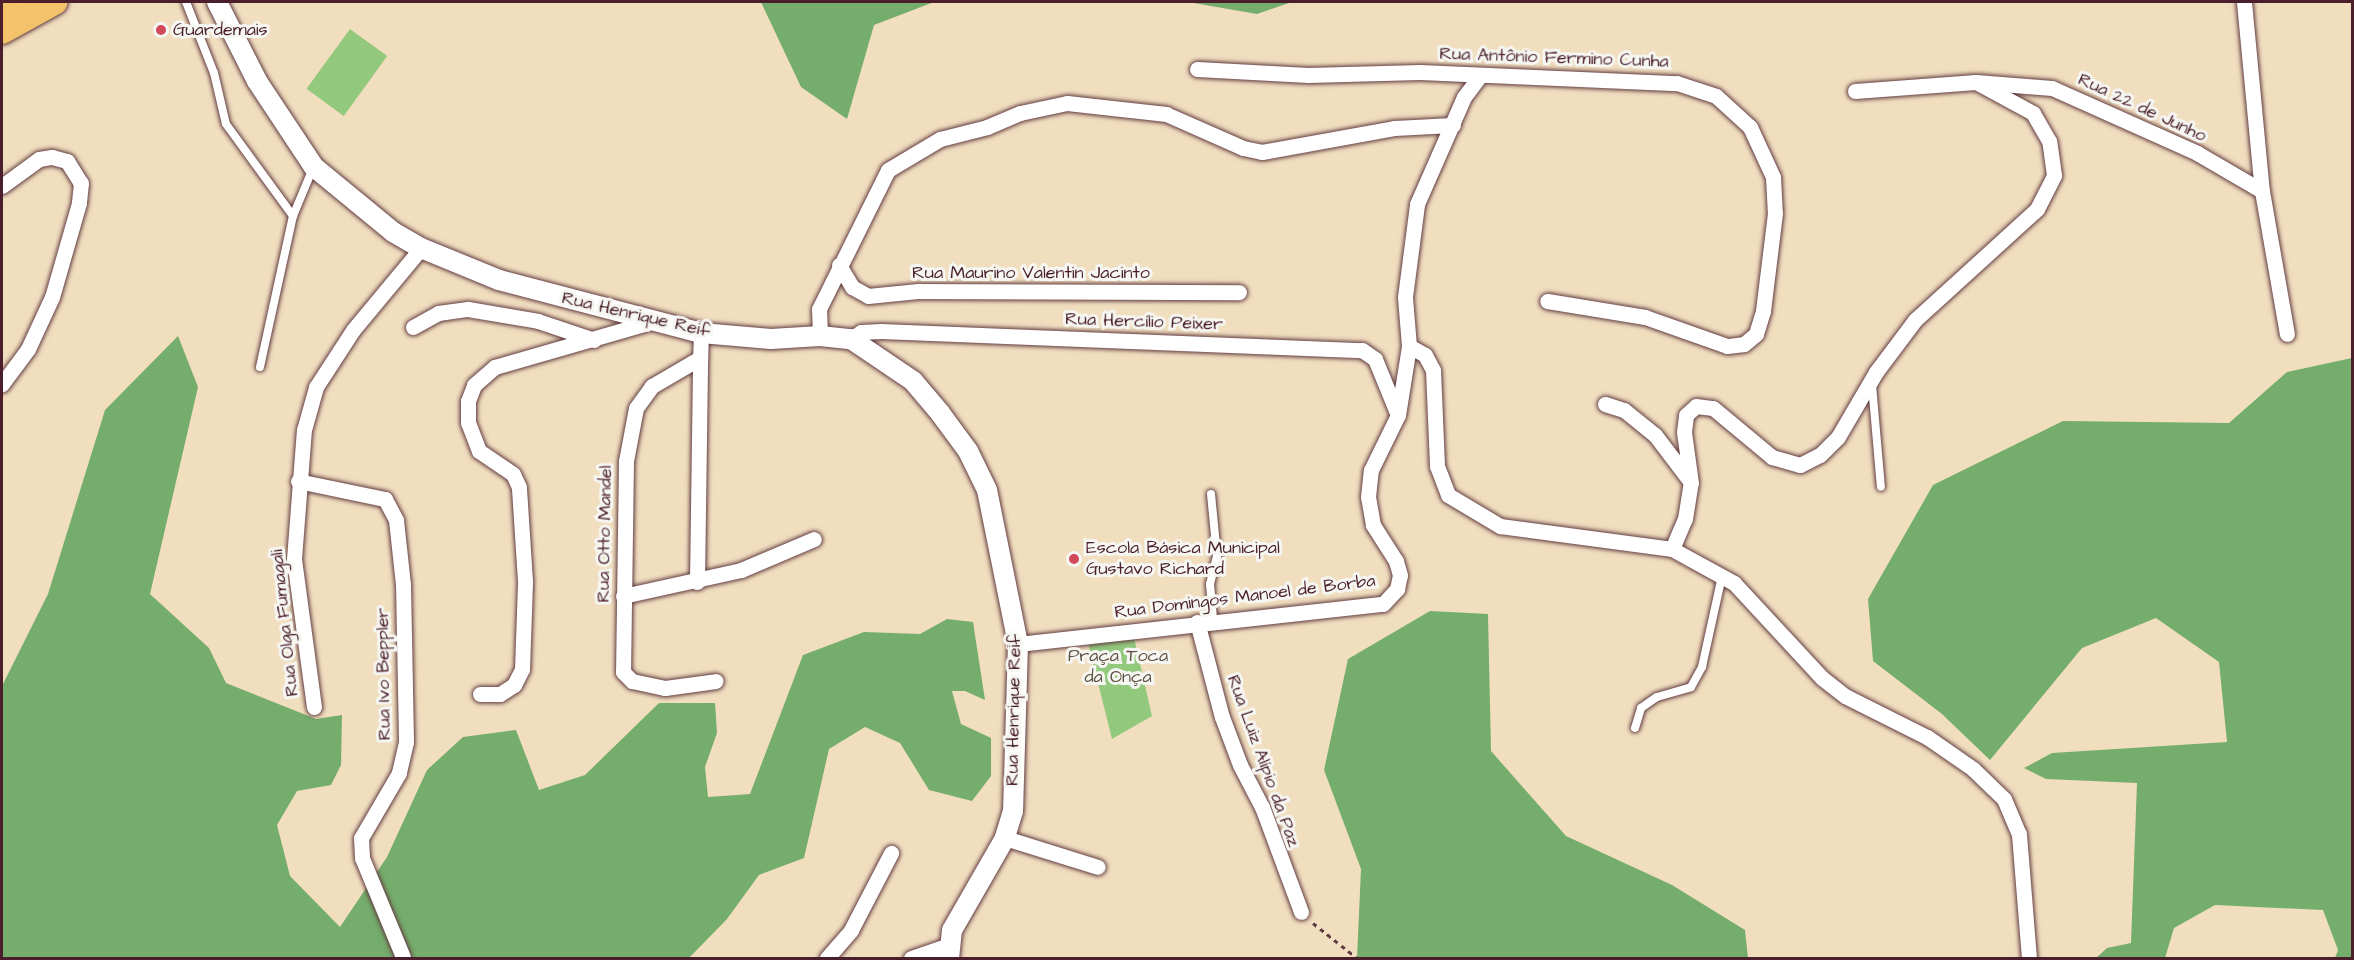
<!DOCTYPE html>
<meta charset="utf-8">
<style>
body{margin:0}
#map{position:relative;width:2354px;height:960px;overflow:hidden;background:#f1debf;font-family:"Architects Daughter",sans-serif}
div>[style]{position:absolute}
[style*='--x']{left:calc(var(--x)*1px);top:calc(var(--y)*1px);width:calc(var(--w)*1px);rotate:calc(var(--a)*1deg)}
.green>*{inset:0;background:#92c97c;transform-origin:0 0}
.forest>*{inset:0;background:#75ad6c}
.path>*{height:3px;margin-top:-1.5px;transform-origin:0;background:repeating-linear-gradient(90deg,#633c41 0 4.5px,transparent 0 9px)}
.roads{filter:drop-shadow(0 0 2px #633c41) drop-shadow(0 0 2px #633c41)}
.service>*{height:8px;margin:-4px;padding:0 4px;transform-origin:4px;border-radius:4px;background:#fff}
.minor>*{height:15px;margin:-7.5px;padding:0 7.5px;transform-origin:7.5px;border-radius:7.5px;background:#fff}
.tertiary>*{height:20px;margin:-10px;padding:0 10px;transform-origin:10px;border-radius:10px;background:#fff}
.primary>*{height:26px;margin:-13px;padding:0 13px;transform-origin:13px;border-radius:13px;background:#f3c26a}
.dots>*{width:16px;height:16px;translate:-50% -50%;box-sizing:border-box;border:3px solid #f6f6f2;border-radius:50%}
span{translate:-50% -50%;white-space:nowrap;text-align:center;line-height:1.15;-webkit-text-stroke:6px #f6f6f2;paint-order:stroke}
.poi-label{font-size:18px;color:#4a1f2b}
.left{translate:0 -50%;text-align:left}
.street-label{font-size:18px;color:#4a1f2b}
.park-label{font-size:18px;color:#605243}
.frame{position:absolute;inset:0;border:3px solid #4a1f2b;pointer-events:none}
</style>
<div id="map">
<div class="green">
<i style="left:350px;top:29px;width:46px;height:74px;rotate:36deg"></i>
<i style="clip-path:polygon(1133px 633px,1152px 716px,1112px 739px,1087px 639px)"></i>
</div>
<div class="forest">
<i style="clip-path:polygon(761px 2px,934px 2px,874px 25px,847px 119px,801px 87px)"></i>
<i style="clip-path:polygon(1188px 2px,1292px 2px,1257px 14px)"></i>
<i style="clip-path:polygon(178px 336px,198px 387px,150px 594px,209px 648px,226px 683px,316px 719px,342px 715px,341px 765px,331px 785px,297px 791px,277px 825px,290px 876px,340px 927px,387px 857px,427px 770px,463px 737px,516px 730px,539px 790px,585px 775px,659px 703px,715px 703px,717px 733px,705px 767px,708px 797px,750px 794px,803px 655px,864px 632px,920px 634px,947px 619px,973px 622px,985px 700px,965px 691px,952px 691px,961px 724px,991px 738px,991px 776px,972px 801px,929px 790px,900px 743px,865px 727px,829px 749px,804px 858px,759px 875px,727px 919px,689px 958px,2px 958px,2px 686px,48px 594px,105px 410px)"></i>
<i style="clip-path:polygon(2352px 358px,2352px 958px,2335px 958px,2338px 950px,2323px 910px,2215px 905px,2174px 928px,2165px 958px,2096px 958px,2107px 948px,2131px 943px,2137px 783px,2046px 779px,2024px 768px,2052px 753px,2227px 742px,2219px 662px,2156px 618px,2082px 648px,1990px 760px,1942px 714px,1873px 661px,1868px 599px,1933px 485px,2063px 421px,2229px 423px,2287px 372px)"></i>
<i style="clip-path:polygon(1430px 611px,1488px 614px,1491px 751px,1566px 836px,1672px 885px,1745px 930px,1748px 958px,1357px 958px,1361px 869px,1324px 770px,1348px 659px)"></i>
</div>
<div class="path">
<i style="--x:1313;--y:923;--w:56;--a:38.5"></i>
</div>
<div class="roads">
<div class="service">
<i style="--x:186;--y:2;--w:76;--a:68.5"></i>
<i style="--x:214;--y:73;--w:52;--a:76.8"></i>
<i style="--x:226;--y:124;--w:114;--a:53.9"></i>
<i style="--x:260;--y:367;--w:155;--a:-77.7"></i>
<i style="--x:293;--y:216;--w:52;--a:-67.4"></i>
<i style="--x:1872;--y:385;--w:102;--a:85"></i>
<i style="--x:1211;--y:494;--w:62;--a:84.5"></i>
<i style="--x:1217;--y:556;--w:29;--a:104"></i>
<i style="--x:1210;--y:584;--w:37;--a:85"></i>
<i style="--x:1635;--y:728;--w:21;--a:-73"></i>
<i style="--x:1641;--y:708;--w:19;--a:-35"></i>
<i style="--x:1657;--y:697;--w:35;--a:-16"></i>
<i style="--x:1691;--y:687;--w:23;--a:-61"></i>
<i style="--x:1702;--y:667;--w:93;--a:-77.6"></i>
</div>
<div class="minor">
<i style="--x:2244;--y:2;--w:190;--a:84.6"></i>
<i style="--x:2262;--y:191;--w:145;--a:80.1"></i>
<i style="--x:1197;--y:69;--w:111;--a:3.1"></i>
<i style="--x:1308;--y:75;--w:112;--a:-1.5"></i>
<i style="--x:1420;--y:72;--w:257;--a:2.5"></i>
<i style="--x:1677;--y:83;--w:41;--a:18.4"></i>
<i style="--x:1716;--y:96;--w:46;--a:42.4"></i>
<i style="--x:1750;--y:127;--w:55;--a:65.3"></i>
<i style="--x:1773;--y:177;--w:36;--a:87"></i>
<i style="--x:1775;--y:213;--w:99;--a:97"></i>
<i style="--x:1763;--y:311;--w:24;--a:107"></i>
<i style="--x:1756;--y:334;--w:16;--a:140"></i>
<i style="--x:1744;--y:344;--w:17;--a:173"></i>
<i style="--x:1727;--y:346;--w:87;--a:-160.5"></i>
<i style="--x:1645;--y:317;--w:99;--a:-170.7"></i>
<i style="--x:1855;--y:91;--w:121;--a:-4.3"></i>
<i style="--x:1976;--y:82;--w:76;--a:4.5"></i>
<i style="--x:2052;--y:88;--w:159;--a:24.1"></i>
<i style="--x:2197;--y:153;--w:75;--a:30.3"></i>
<i style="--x:2;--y:186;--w:46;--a:-36.1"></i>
<i style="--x:39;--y:159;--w:13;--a:-9"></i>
<i style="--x:52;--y:157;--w:16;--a:15"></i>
<i style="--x:67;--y:161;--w:26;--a:58"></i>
<i style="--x:81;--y:183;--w:20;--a:96"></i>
<i style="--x:79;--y:203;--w:98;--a:106"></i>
<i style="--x:52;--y:297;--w:57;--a:114.8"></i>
<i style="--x:28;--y:349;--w:44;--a:126.6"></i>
<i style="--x:839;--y:265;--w:26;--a:59"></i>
<i style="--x:852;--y:287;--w:18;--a:29"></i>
<i style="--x:868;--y:296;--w:50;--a:-5.7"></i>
<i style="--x:918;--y:291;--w:321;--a:0.2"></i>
<i style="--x:413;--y:327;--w:29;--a:-29"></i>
<i style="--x:438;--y:313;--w:30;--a:-8"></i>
<i style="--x:468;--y:309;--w:71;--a:9.7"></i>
<i style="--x:538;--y:321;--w:59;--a:18.7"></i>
<i style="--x:701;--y:333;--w:25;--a:92"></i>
<i style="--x:700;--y:358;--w:56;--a:149.7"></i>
<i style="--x:652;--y:386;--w:27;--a:126"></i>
<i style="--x:636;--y:408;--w:54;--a:100.7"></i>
<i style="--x:626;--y:461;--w:211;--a:90.8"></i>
<i style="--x:623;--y:672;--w:13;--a:45"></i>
<i style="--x:632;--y:681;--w:34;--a:12"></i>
<i style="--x:665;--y:688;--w:51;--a:-7.8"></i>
<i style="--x:820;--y:336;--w:27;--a:-92"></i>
<i style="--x:819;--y:309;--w:155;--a:-63.6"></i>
<i style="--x:888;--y:170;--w:61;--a:-30.8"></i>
<i style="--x:940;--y:139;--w:49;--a:-14.3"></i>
<i style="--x:987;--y:127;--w:36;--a:-23"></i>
<i style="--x:1020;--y:113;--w:48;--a:-12"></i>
<i style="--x:1067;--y:103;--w:100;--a:6.3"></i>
<i style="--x:1166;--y:114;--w:84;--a:23.8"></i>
<i style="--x:1243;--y:148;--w:19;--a:12"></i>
<i style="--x:1262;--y:152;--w:134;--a:-10.3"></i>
<i style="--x:1394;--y:128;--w:59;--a:-2.9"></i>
<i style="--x:851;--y:339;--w:12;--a:-35"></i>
<i style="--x:861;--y:332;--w:20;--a:-3"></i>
<i style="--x:881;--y:331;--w:481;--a:2.3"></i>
<i style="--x:1362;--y:350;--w:16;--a:35"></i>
<i style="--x:1375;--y:359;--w:58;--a:67.8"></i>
<i style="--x:1409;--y:346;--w:18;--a:29"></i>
<i style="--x:1425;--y:355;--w:17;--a:62"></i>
<i style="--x:1433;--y:370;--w:96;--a:87.6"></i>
<i style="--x:1437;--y:466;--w:31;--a:69"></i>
<i style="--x:1448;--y:495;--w:61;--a:30.8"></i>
<i style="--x:1500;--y:526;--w:174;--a:7.6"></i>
<i style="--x:1672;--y:549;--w:71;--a:28.7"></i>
<i style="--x:1734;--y:583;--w:129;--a:47.2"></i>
<i style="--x:1822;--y:678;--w:29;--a:38"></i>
<i style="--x:1845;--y:696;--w:92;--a:26.6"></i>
<i style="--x:1927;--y:737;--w:56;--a:34.8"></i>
<i style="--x:1973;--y:769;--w:43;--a:44.1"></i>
<i style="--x:2004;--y:799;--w:38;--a:67"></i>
<i style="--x:2019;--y:834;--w:124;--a:85.4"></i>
<i style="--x:1605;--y:404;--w:20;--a:18"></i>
<i style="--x:1624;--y:410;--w:40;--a:39"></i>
<i style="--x:1655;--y:435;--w:58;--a:52.7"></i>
<i style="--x:298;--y:481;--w:89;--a:11.7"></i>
<i style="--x:385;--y:499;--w:24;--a:62"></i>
<i style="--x:396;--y:520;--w:64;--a:83.8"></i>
<i style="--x:403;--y:584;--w:158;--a:88.9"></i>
<i style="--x:406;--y:742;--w:32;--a:103"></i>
<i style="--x:399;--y:773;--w:75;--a:120.3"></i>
<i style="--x:361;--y:838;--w:20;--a:87"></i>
<i style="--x:362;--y:858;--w:107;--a:67.5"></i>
<i style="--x:1672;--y:549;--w:33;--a:-67"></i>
<i style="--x:1685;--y:519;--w:36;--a:-81"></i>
<i style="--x:1691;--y:483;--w:51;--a:-97.8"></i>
<i style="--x:1684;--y:432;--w:17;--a:-83"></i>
<i style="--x:1686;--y:415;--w:13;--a:-42"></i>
<i style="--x:1696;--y:406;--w:17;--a:7"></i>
<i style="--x:1713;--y:408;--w:77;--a:39.7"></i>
<i style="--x:1772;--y:457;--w:29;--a:16"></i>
<i style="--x:1800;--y:465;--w:22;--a:-27"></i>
<i style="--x:1820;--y:455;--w:25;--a:-45"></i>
<i style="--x:1838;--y:437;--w:75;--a:-59.7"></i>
<i style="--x:1876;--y:372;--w:65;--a:-53.1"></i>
<i style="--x:1915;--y:320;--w:165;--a:-42.3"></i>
<i style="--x:2037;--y:209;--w:38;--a:-63"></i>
<i style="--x:2054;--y:175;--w:34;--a:-98"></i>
<i style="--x:2049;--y:141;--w:32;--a:-120"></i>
<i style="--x:2033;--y:113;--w:65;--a:-151.5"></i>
<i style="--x:697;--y:582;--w:224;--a:-89.2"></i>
<i style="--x:623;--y:596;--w:121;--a:-12.4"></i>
<i style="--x:741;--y:570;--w:79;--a:-23"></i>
<i style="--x:1197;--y:622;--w:98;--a:75.3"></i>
<i style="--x:1222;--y:717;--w:51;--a:69.4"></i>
<i style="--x:1240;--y:765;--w:47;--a:62.4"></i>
<i style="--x:1262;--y:807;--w:112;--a:69.6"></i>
<i style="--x:1018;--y:644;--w:367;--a:-6.3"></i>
<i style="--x:1383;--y:604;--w:21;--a:-47"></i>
<i style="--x:1397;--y:589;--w:14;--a:-78"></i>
<i style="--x:1400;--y:575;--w:15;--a:-106"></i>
<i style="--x:1396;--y:561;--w:43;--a:-122.6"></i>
<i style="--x:1373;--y:525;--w:28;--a:-100"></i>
<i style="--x:1368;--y:497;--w:27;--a:-84"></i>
<i style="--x:1371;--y:470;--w:61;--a:-63.9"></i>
<i style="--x:1398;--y:415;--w:70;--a:-80.9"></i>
<i style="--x:1409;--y:346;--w:49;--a:-94.7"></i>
<i style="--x:1405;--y:297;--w:94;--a:-82.6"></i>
<i style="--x:1417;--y:204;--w:117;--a:-66.3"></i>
<i style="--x:1464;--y:97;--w:25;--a:-53"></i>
<i style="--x:480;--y:694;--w:20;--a:0"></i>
<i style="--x:500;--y:694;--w:17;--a:-33"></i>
<i style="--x:514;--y:685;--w:18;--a:-63"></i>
<i style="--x:522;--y:669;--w:88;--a:-88"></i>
<i style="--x:525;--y:581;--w:94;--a:-93.7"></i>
<i style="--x:519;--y:487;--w:14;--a:-115"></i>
<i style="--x:513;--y:474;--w:41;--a:-145.9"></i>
<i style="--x:479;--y:451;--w:30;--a:-111"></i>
<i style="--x:468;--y:423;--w:22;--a:-90"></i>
<i style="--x:468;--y:401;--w:17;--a:-69"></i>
<i style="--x:474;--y:385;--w:28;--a:-41"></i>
<i style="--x:495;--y:367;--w:162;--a:-16.1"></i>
<i style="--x:314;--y:707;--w:149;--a:-97.7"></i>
<i style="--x:294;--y:559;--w:129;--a:-85.6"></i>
<i style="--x:304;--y:430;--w:45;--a:-74.4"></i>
<i style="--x:316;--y:387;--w:68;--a:-57"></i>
<i style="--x:353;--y:330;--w:107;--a:-50.3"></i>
<i style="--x:1005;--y:838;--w:97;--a:17.3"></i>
<i style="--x:827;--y:958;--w:37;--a:-49"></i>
<i style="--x:851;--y:930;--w:87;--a:-62.5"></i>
<i style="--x:911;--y:958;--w:40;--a:-18.9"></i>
</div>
<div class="tertiary">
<i style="--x:217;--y:2;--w:89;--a:63.1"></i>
<i style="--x:257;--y:81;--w:103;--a:56.5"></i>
<i style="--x:314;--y:167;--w:102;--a:39.4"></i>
<i style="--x:393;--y:232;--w:32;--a:30"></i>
<i style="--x:421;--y:248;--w:84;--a:22.3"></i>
<i style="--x:499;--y:280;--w:209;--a:14.7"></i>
<i style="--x:701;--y:333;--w:70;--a:4.9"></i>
<i style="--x:771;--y:339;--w:49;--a:-3.5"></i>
<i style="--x:820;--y:336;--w:31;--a:6"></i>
<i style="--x:851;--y:339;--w:75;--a:34.1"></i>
<i style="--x:913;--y:381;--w:42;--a:49.8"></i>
<i style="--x:940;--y:413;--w:47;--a:53.6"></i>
<i style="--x:968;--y:451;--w:43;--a:64"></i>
<i style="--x:987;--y:490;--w:157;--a:78.6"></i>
<i style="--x:1018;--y:644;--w:167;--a:91.7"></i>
<i style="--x:1013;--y:811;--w:28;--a:107"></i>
<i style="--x:1005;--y:838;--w:106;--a:119.9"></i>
<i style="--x:952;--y:930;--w:28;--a:96"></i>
</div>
<div class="primary">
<i style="--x:2;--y:11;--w:19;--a:-28"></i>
<i style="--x:2;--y:31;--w:60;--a:-29.1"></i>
</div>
</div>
<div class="dots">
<i style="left:161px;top:30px;background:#d1495b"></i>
<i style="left:1074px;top:559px;background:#d1495b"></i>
</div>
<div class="poi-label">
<span class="left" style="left:173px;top:30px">Guardemais</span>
<span class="left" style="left:1086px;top:559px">Escola Básica Municipal<br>Gustavo Richard</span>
</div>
<div class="street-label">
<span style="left:1554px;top:58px;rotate:2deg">Rua Antônio Fermino Cunha</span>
<span style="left:2142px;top:108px;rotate:25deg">Rua 22 de Junho</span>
<span style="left:1031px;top:273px">Rua Maurino Valentin Jacinto</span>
<span style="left:636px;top:315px;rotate:13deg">Rua Henrique Reif</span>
<span style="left:1144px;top:322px;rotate:2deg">Rua Hercílio Peixer</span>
<span style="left:605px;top:534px;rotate:-89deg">Rua Otto Mandel</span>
<span style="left:1245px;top:597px;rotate:-7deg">Rua Domingos Manoel de Borba</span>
<span style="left:285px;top:623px;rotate:-96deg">Rua Olga Fumagali</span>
<span style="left:384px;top:674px;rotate:-91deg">Rua Ivo Beppler</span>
<span style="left:1014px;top:710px;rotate:-89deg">Rua Henrique Reif</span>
<span style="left:1263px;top:761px;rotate:70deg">Rua Luiz Alípio da Paz</span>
</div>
<div class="park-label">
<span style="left:1118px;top:667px">Praça Toca<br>da Onça</span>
</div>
<div class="frame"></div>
</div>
